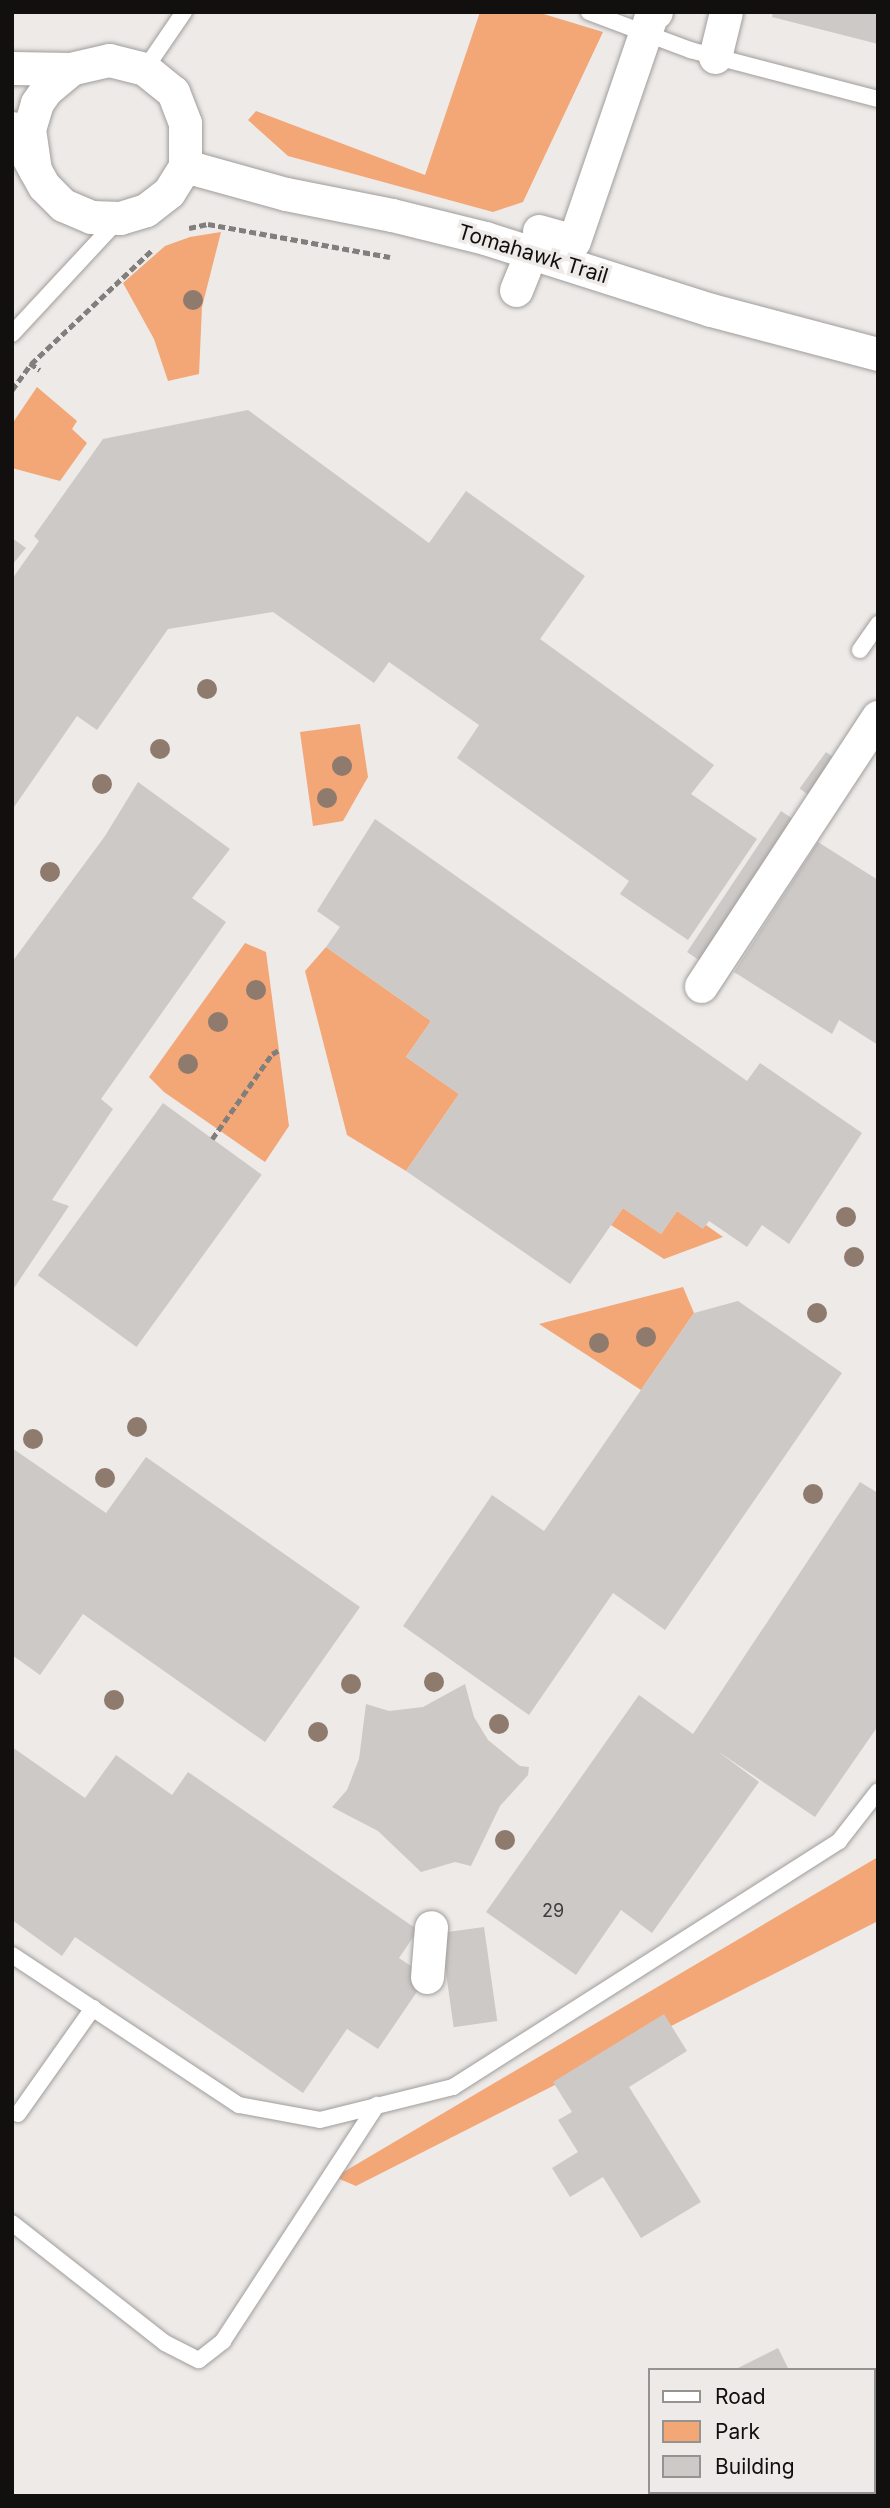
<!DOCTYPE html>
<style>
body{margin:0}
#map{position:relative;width:890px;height:2508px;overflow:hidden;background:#edeae8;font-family:Inter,sans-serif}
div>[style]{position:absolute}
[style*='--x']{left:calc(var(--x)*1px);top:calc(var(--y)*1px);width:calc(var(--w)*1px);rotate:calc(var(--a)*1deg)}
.green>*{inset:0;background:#f3a676}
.building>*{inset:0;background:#ccc9c7;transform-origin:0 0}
.path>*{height:4.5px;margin-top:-2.25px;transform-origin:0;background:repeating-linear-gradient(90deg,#817f7d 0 7px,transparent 0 10.5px)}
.roads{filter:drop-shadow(0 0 2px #a09d9b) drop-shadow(0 0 2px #a09d9b)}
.lane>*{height:16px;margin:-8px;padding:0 8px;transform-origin:8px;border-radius:8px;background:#fff}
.street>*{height:33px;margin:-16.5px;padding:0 16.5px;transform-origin:16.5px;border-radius:16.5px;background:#fff}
.trees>*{width:20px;height:20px;margin:-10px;border-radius:50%;background:#8e7b6e}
span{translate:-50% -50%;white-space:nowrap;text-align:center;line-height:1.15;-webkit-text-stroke:7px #edeae8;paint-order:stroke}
.number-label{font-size:18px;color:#403e3d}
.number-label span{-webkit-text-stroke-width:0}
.street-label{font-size:21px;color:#11100f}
.frame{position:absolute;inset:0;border:14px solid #11100f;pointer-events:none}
.legend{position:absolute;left:648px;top:2368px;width:228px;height:126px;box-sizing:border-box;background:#edeae8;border:2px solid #959391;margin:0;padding:9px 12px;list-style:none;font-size:21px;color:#11100f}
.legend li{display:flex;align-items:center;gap:14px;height:35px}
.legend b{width:35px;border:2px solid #959391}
</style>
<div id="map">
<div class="green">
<i style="clip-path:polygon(480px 12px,537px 12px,603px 32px,523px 202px,493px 212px,288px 156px,248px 120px,256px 111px,425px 175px)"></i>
<i style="clip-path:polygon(221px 232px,202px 307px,199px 374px,168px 381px,154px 339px,123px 283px,165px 246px,190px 237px)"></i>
<i style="clip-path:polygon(37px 387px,77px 421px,72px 429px,87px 443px,60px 481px,12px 468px,12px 424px)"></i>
<i style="clip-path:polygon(360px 724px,368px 777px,343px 821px,313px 826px,300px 732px)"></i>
<i style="clip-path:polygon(245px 943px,266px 952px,289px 1126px,265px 1162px,164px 1092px,149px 1077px)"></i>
<i style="clip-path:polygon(326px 947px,431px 1021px,406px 1057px,459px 1094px,406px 1171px,347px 1135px,305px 971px)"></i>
<i style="clip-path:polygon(623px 1208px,661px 1234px,677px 1211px,702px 1228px,706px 1225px,723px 1237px,664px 1259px,611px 1225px)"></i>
<i style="clip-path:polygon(683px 1287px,694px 1313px,641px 1390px,539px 1324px)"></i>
<i style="clip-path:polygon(878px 1857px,878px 1921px,356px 2186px,335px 2177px)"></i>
</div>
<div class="building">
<i style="clip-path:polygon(773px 12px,878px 12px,878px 44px,772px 17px)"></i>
<i style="clip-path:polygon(248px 410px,429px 543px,466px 491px,585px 576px,540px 639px,714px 765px,691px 794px,757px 839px,688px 940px,620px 894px,629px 881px,457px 758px,479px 725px,389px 662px,374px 683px,273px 612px,168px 629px,97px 730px,77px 716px,12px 810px,12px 579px,39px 541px,34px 536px,103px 439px)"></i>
<i style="clip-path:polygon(12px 538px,26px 548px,12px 565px)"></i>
<i style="left:826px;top:752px;width:41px;height:45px;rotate:36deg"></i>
<i style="clip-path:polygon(138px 782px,230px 849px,192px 898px,226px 922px,101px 1099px,113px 1109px,52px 1200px,69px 1206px,12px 1291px,12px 962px,105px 836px)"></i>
<i style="clip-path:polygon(781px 811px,814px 833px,712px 969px,687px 952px)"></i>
<i style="clip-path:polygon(375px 819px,747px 1081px,760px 1063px,862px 1133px,789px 1244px,762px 1225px,747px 1247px,709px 1221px,703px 1229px,677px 1211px,661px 1234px,623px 1208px,570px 1284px,406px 1171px,459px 1094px,406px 1057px,431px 1021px,326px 947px,340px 927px,317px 911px)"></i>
<i style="clip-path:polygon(818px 842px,878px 880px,878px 1045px,839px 1020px,832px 1034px,734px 972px)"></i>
<i style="left:163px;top:1103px;width:122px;height:213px;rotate:36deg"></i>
<i style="clip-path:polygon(738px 1301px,842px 1373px,665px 1630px,613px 1593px,529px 1715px,403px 1626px,492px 1495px,544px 1531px,694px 1313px)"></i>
<i style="clip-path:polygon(12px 1448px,106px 1513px,146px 1457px,360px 1607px,265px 1742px,83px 1614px,40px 1675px,12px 1655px)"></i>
<i style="clip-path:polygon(860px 1482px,878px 1493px,878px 1726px,815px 1817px,716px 1750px,759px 1782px,652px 1933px,621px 1910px,576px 1975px,486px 1912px,639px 1695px,693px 1734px)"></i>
<i style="clip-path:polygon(465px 1684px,474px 1717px,488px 1740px,520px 1766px,529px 1767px,528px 1775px,500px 1806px,471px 1866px,455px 1862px,421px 1872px,378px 1831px,332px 1807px,347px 1790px,359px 1759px,366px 1704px,389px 1711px,423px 1707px)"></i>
<i style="clip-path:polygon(12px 1747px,85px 1798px,116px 1755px,172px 1795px,188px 1772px,418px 1930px,399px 1958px,427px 1977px,378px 2049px,347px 2029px,303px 2093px,75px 1937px,62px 1956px,12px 1920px)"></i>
<i style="left:484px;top:1927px;width:95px;height:44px;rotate:82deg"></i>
<i style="clip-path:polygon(664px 2014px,687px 2051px,629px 2087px,701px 2202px,641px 2238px,603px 2177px,570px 2197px,552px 2168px,578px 2152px,558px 2120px,572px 2112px,553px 2082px)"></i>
<i style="clip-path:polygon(778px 2348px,789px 2370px,734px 2370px)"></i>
<i style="clip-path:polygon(878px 2467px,878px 2496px,821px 2496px,828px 2492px,874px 2492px,874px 2469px)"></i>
</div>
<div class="path">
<i style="--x:189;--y:228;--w:19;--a:-12"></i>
<i style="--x:208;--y:224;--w:185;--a:10.3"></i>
<i style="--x:30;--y:363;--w:12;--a:35"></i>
<i style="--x:12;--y:390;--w:32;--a:-54"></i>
<i style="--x:31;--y:364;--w:166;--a:-43.3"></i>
<i style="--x:212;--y:1139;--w:104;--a:-54.8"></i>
<i style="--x:272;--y:1054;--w:8;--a:-30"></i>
</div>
<div class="roads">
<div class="lane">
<i style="--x:589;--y:12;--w:108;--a:20.6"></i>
<i style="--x:690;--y:50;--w:194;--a:14.6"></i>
<i style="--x:145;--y:69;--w:69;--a:-55.6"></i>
<i style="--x:12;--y:334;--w:156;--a:-47.1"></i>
<i style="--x:860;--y:650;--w:32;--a:-55"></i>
<i style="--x:12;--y:1955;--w:272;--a:33.5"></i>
<i style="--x:239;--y:2105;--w:82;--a:10.5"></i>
<i style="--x:320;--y:2120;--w:137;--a:-13.9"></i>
<i style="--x:453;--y:2087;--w:458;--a:-32.5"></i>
<i style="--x:839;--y:1841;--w:63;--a:-52"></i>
<i style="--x:18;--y:2114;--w:130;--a:-54.7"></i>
<i style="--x:12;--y:2223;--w:194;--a:38.1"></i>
<i style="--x:165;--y:2343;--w:38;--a:27"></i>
<i style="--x:199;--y:2360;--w:31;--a:-38"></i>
<i style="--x:223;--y:2341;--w:282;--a:-56.9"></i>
<i style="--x:874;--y:2426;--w:4;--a:-27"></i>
<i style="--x:752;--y:2496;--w:7;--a:-34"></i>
</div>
<div class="street">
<i style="--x:715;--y:57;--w:46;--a:-76.3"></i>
<i style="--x:12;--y:68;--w:59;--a:1"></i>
<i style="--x:12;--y:128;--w:48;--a:61.3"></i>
<i style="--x:35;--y:170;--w:18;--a:61"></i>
<i style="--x:44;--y:186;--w:27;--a:45"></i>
<i style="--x:63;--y:205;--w:30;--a:23"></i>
<i style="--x:91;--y:217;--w:29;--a:2"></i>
<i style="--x:120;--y:218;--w:27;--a:-17"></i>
<i style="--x:146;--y:210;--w:29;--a:-38"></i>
<i style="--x:169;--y:192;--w:31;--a:-58"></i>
<i style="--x:185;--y:166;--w:43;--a:-90"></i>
<i style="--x:185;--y:123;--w:33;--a:-111"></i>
<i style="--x:173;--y:92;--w:36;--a:-141"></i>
<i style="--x:145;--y:69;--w:37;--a:-166"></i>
<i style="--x:109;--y:60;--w:39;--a:167"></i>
<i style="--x:71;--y:69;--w:33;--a:140"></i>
<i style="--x:46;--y:90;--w:16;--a:125"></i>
<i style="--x:37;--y:103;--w:27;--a:107"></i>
<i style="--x:29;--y:129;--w:41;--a:81.7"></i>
<i style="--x:185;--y:166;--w:105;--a:15.5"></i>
<i style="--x:286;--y:194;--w:108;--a:11.2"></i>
<i style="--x:392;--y:215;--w:96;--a:13.9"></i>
<i style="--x:485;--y:238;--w:237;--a:17.7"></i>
<i style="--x:711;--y:310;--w:173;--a:14.8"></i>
<i style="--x:539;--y:231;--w:36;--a:16"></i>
<i style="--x:574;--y:241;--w:241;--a:-71.1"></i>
<i style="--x:652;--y:13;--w:4;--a:-14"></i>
<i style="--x:516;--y:290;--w:22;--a:-68"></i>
<i style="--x:701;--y:986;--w:322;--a:-56.7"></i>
<i style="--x:427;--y:1977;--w:50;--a:-85.4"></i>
</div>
</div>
<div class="trees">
<i style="left:193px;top:300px"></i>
<i style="left:207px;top:689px"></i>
<i style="left:160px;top:749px"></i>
<i style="left:342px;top:766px"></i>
<i style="left:102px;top:784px"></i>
<i style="left:327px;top:798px"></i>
<i style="left:50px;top:872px"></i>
<i style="left:256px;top:990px"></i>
<i style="left:218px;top:1022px"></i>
<i style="left:188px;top:1064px"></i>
<i style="left:846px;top:1217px"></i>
<i style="left:854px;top:1257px"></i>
<i style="left:817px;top:1313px"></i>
<i style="left:646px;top:1337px"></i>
<i style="left:599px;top:1343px"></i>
<i style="left:137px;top:1427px"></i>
<i style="left:33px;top:1439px"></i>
<i style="left:105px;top:1478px"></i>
<i style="left:813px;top:1494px"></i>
<i style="left:434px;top:1682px"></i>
<i style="left:351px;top:1684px"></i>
<i style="left:114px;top:1700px"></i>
<i style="left:499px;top:1724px"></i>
<i style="left:318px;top:1732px"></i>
<i style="left:505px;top:1840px"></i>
</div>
<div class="number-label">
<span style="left:553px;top:1911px">29</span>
</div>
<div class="street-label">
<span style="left:533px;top:254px;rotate:17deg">Tomahawk Trail</span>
</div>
<div class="frame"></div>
<ul class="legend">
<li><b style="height:9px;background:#fff"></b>Road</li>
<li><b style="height:19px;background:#f3a676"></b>Park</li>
<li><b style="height:19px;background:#ccc9c7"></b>Building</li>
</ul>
</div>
